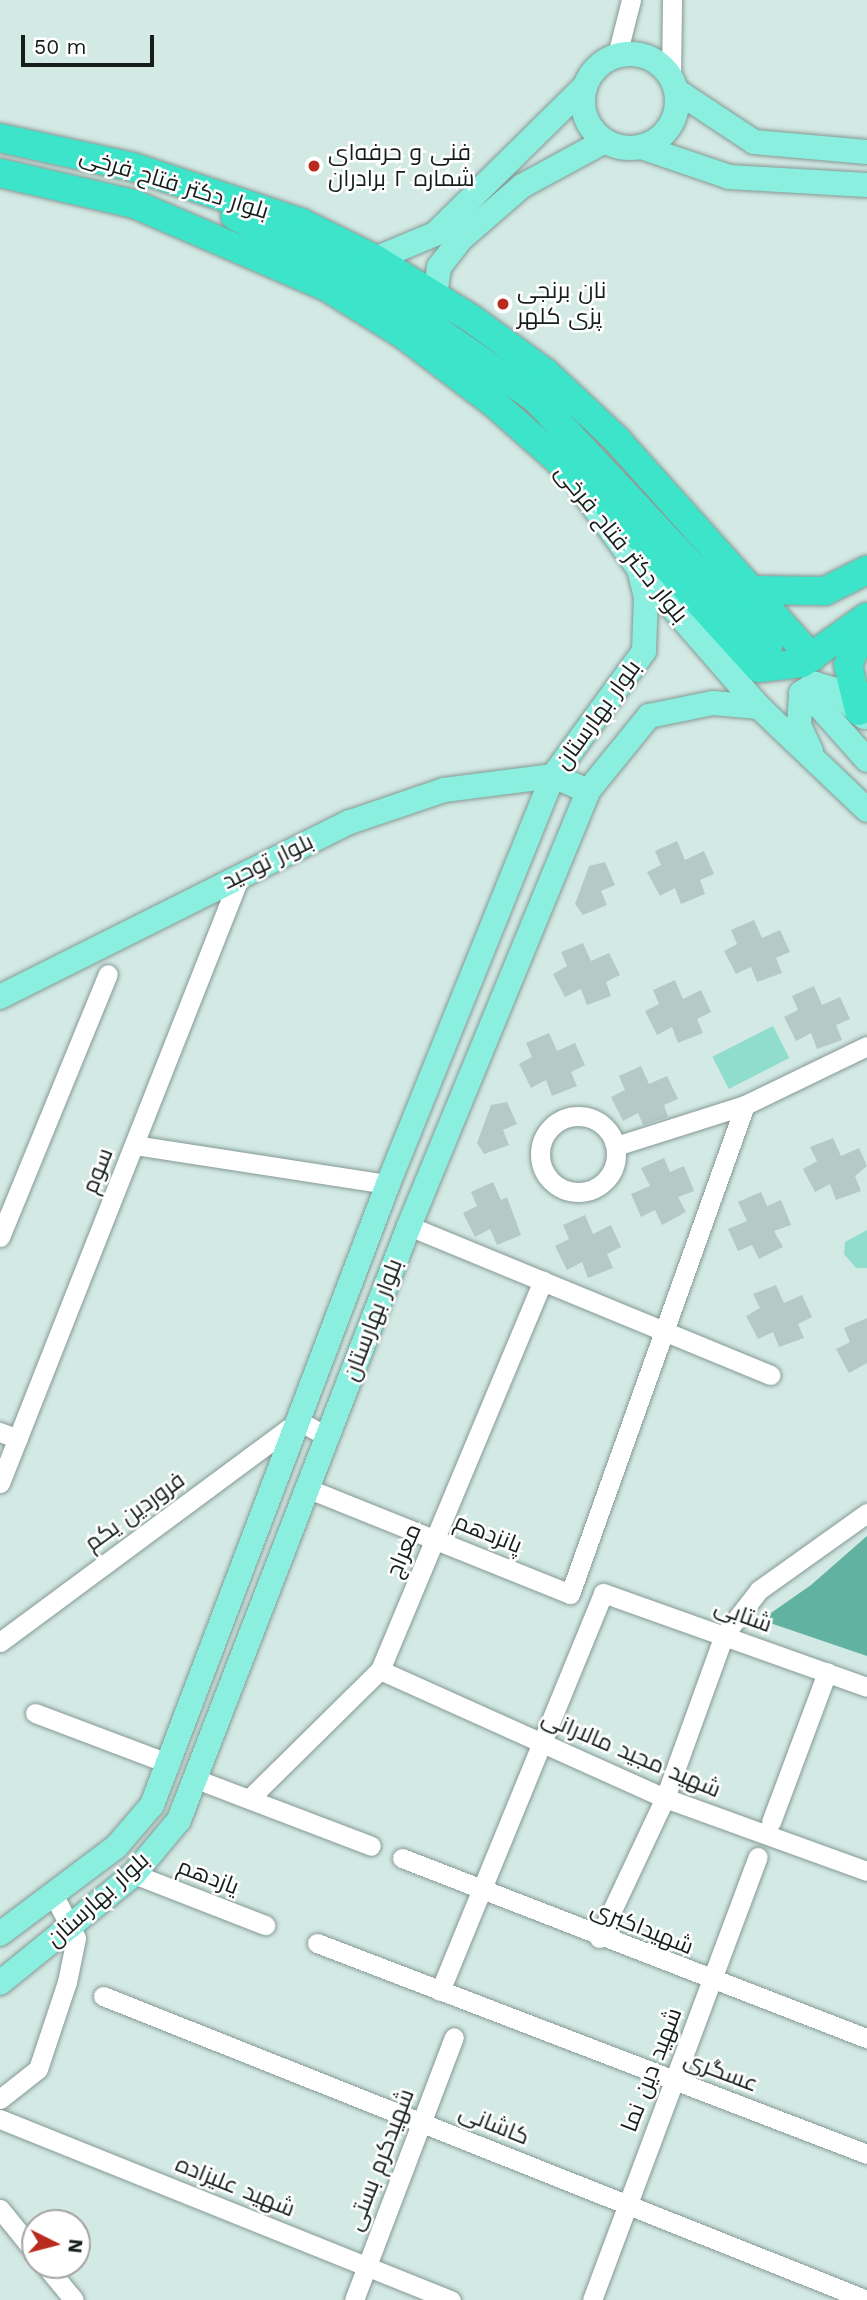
<!DOCTYPE html>
<meta charset="utf-8">
<style>
body{margin:0}
#map{position:relative;width:867px;height:2300px;overflow:hidden;background:#d3e9e4;font-family:"Work Sans",Cairo,sans-serif}
div>[style]{position:absolute}
[style*='--x']{left:calc(var(--x)*1px);top:calc(var(--y)*1px);width:calc(var(--w)*1px);rotate:calc(var(--a)*1deg)}
.green>*{inset:0;background:#90ddcd;transform-origin:0 0}
.forest>*{inset:0;background:#62b2a2}
.building>*{inset:0;background:#b5cac5}
.roads{filter:drop-shadow(0 0 2px #859994) drop-shadow(0 0 2px #859994)}
.minor>*{height:19px;margin:-9.5px;padding:0 9.5px;transform-origin:9.5px;border-radius:9.5px;background:#fff}
.minor>.ring{margin:-9.5px;padding:0;box-sizing:content-box;background:none;border:19px solid #fff;border-radius:50%}
.major>*{height:24px;margin:-12px;padding:0 12px;transform-origin:12px;border-radius:12px;background:#8aefdf}
.major>.ring{margin:-12px;padding:0;box-sizing:content-box;background:none;border:24px solid #8aefdf;border-radius:50%}
.highway>*{height:28px;margin:-14px;padding:0 14px;transform-origin:14px;border-radius:14px;background:#3ce5ca}
.dots>*{width:19px;height:19px;translate:-50% -50%;box-sizing:border-box;border:4px solid #fff;border-radius:50%}
span{translate:-50% -50%;white-space:nowrap;text-align:center;line-height:1.15;-webkit-text-stroke:5px #fff;paint-order:stroke}
.poi-label{font-size:23px;color:#161e1c}
.left{translate:0 -50%;text-align:left}
.street-label{font-size:23px;color:#161e1c}
.north{position:absolute;left:21px;top:2209px;width:70px;height:70px;box-sizing:border-box;background:#fff;border:2px solid #a2a5a4;border-radius:50%;rotate:96deg;font-size:19px;font-weight:700;line-height:28px;text-align:center;color:#161e1c}
.north::after{content:'';display:block;margin:auto;width:24px;height:32px;background:#b92b1f;clip-path:polygon(50% 0,100% 100%,50% 72%,0 100%)}
.scale{position:absolute;left:21px;top:35px;width:133px;height:32px;box-sizing:border-box;border:4px solid #161e1c;border-top:0;padding-left:9px;font-size:21px;line-height:24px;white-space:nowrap;color:#161e1c;-webkit-text-stroke:5px #fff;paint-order:stroke}
</style>
<div id="map">
<div class="green">
<i style="left:773px;top:1026px;width:36px;height:68px;rotate:63deg"></i>
<i style="clip-path:polygon(867px 1230px,867px 1268px,856px 1268px,844px 1254px,845px 1242px)"></i>
</div>
<div class="forest">
<i style="clip-path:polygon(867px 1536px,867px 1656px,761px 1620px,811px 1585px)"></i>
</div>
<div class="building">
<i style="clip-path:polygon(677px 841px,685px 860px,704px 851px,714px 874px,700px 880px,705px 894px,681px 904px,675px 888px,660px 896px,647px 872px,661px 865px,655px 851px)"></i>
<i style="clip-path:polygon(605px 862px,615px 885px,601px 891px,607px 905px,583px 915px,575px 904px,589px 866px)"></i>
<i style="clip-path:polygon(754px 920px,762px 938px,780px 930px,790px 952px,776px 958px,782px 973px,757px 982px,751px 967px,736px 974px,724px 951px,737px 944px,731px 930px)"></i>
<i style="clip-path:polygon(583px 943px,591px 961px,609px 953px,620px 975px,606px 982px,611px 996px,587px 1005px,581px 989px,565px 997px,553px 974px,567px 966px,561px 952px)"></i>
<i style="clip-path:polygon(675px 980px,683px 999px,701px 990px,711px 1012px,697px 1019px,703px 1033px,678px 1043px,672px 1027px,657px 1035px,645px 1011px,659px 1004px,653px 990px)"></i>
<i style="clip-path:polygon(814px 986px,822px 1005px,840px 997px,850px 1019px,836px 1025px,842px 1040px,817px 1049px,811px 1033px,796px 1041px,784px 1017px,798px 1010px,792px 996px)"></i>
<i style="clip-path:polygon(549px 1033px,557px 1051px,575px 1043px,585px 1065px,571px 1072px,577px 1086px,552px 1096px,546px 1080px,531px 1088px,519px 1064px,532px 1057px,526px 1043px)"></i>
<i style="clip-path:polygon(641px 1066px,649px 1084px,667px 1076px,678px 1099px,664px 1105px,668px 1117px,643px 1125px,638px 1113px,623px 1121px,611px 1097px,625px 1090px,619px 1076px)"></i>
<i style="clip-path:polygon(507px 1102px,517px 1124px,503px 1130px,509px 1145px,484px 1154px,477px 1143px,491px 1105px)"></i>
<i style="clip-path:polygon(833px 1138px,841px 1156px,859px 1148px,867px 1166px,855px 1176px,861px 1191px,836px 1200px,830px 1184px,815px 1192px,803px 1169px,817px 1161px,810px 1147px)"></i>
<i style="clip-path:polygon(664px 1158px,670px 1172px,684px 1166px,694px 1191px,678px 1197px,686px 1212px,662px 1225px,655px 1210px,641px 1217px,631px 1194px,650px 1186px,641px 1168px)"></i>
<i style="clip-path:polygon(493px 1182px,501px 1200px,507px 1197px,521px 1235px,497px 1245px,490px 1229px,475px 1237px,463px 1213px,477px 1206px,471px 1192px)"></i>
<i style="clip-path:polygon(761px 1192px,767px 1206px,781px 1200px,791px 1225px,774px 1231px,783px 1247px,759px 1259px,752px 1245px,738px 1251px,728px 1229px,747px 1221px,738px 1202px)"></i>
<i style="clip-path:polygon(585px 1215px,593px 1234px,611px 1225px,621px 1247px,607px 1254px,613px 1268px,588px 1278px,582px 1262px,567px 1270px,555px 1246px,569px 1239px,563px 1225px)"></i>
<i style="clip-path:polygon(776px 1285px,784px 1303px,802px 1295px,812px 1317px,798px 1324px,804px 1338px,779px 1347px,773px 1332px,758px 1339px,746px 1316px,760px 1308px,753px 1294px)"></i>
<i style="clip-path:polygon(867px 1318px,867px 1363px,849px 1373px,836px 1349px,850px 1342px,844px 1328px)"></i>
</div>
<div class="roads">
<div class="minor">
<i style="--x:617;--y:55;--w:57;--a:-75.7"></i>
<i style="--x:671;--y:76;--w:76;--a:-89.2"></i>
<i class="ring" style="left:540px;top:1116px;width:57px;height:57px"></i>
<i style="--x:135;--y:1145;--w:256;--a:8.8"></i>
<i style="--x:616;--y:1146;--w:135;--a:-17.6"></i>
<i style="--x:409;--y:1226;--w:391;--a:22.4"></i>
<i style="--x:0;--y:1237;--w:284;--a:-67.7"></i>
<i style="--x:0;--y:1432;--w:19;--a:21"></i>
<i style="--x:0;--y:1483;--w:653;--a:-68.43"></i>
<i style="--x:309;--y:1489;--w:281;--a:21.9"></i>
<i style="--x:570;--y:1594;--w:519;--a:-70.31"></i>
<i style="--x:745;--y:1105;--w:136;--a:-25.8"></i>
<i style="--x:0;--y:1642;--w:372;--a:-36.5"></i>
<i style="--x:299;--y:1421;--w:33;--a:29"></i>
<i style="--x:380;--y:1670;--w:312;--a:24.2"></i>
<i style="--x:665;--y:1798;--w:215;--a:19.9"></i>
<i style="--x:35;--y:1713;--w:144;--a:20.7"></i>
<i style="--x:196;--y:1779;--w:187;--a:20.9"></i>
<i style="--x:249;--y:1799;--w:184;--a:-44.6"></i>
<i style="--x:380;--y:1670;--w:422;--a:-67.3"></i>
<i style="--x:771;--y:1822;--w:160;--a:-69.5"></i>
<i style="--x:402;--y:1858;--w:499;--a:21.2"></i>
<i style="--x:134;--y:1874;--w:141;--a:21.3"></i>
<i style="--x:599;--y:1938;--w:155;--a:-64.8"></i>
<i style="--x:665;--y:1798;--w:173;--a:-70.1"></i>
<i style="--x:724;--y:1635;--w:57;--a:-52.1"></i>
<i style="--x:759;--y:1590;--w:133;--a:-35.5"></i>
<i style="--x:317;--y:1943;--w:589;--a:20.99"></i>
<i style="--x:440;--y:1991;--w:430;--a:-67.7"></i>
<i style="--x:603;--y:1593;--w:280;--a:19.6"></i>
<i style="--x:103;--y:1996;--w:822;--a:21.7"></i>
<i style="--x:0;--y:2099;--w:48;--a:-38.3"></i>
<i style="--x:38;--y:2069;--w:92;--a:-71.6"></i>
<i style="--x:67;--y:1982;--w:45;--a:-78.4"></i>
<i style="--x:76;--y:1938;--w:50;--a:-117.6"></i>
<i style="--x:0;--y:2119;--w:486;--a:21.9"></i>
<i style="--x:0;--y:2209;--w:55;--a:50.9"></i>
<i style="--x:45;--y:2265;--w:45;--a:50.4"></i>
<i style="--x:354;--y:2300;--w:281;--a:-69.2"></i>
<i style="--x:592;--y:2300;--w:473;--a:-69.5"></i>
</div>
<div class="major">
<i class="ring" style="left:583px;top:54px;width:70px;height:70px"></i>
<i style="--x:677;--y:91;--w:92;--a:33.5"></i>
<i style="--x:754;--y:142;--w:113;--a:5.1"></i>
<i style="--x:641;--y:147;--w:93;--a:18.8"></i>
<i style="--x:729;--y:177;--w:138;--a:3.3"></i>
<i style="--x:375;--y:259;--w:65;--a:-22.6"></i>
<i style="--x:435;--y:234;--w:211;--a:-44.6"></i>
<i style="--x:435;--y:296;--w:29;--a:-82"></i>
<i style="--x:439;--y:267;--w:37;--a:-52"></i>
<i style="--x:462;--y:238;--w:79;--a:-40.9"></i>
<i style="--x:522;--y:186;--w:94;--a:-28.5"></i>
<i style="--x:583;--y:492;--w:95;--a:54"></i>
<i style="--x:639;--y:569;--w:183;--a:49"></i>
<i style="--x:759;--y:707;--w:149;--a:43.6"></i>
<i style="--x:819;--y:706;--w:72;--a:48.4"></i>
<i style="--x:811;--y:751;--w:29;--a:-115"></i>
<i style="--x:799;--y:725;--w:32;--a:-86"></i>
<i style="--x:801;--y:693;--w:17;--a:-33"></i>
<i style="--x:815;--y:684;--w:19;--a:16"></i>
<i style="--x:833;--y:689;--w:42;--a:42.1"></i>
<i style="--x:0;--y:997;--w:391;--a:-26.6"></i>
<i style="--x:350;--y:822;--w:99;--a:-18.8"></i>
<i style="--x:444;--y:790;--w:110;--a:-7.3"></i>
<i style="--x:553;--y:776;--w:38;--a:23"></i>
<i style="--x:0;--y:1934;--w:145;--a:-36.9"></i>
<i style="--x:116;--y:1847;--w:55;--a:-49.4"></i>
<i style="--x:152;--y:1805;--w:664;--a:-69.19"></i>
<i style="--x:388;--y:1184;--w:440;--a:-68"></i>
<i style="--x:553;--y:776;--w:155;--a:-53.9"></i>
<i style="--x:644;--y:651;--w:54;--a:-87.9"></i>
<i style="--x:646;--y:597;--w:29;--a:-104"></i>
<i style="--x:0;--y:1983;--w:173;--a:-39.1"></i>
<i style="--x:134;--y:1874;--w:70;--a:-50.2"></i>
<i style="--x:179;--y:1820;--w:637;--a:-68.83"></i>
<i style="--x:409;--y:1226;--w:470;--a:-67.6"></i>
<i style="--x:588;--y:791;--w:97;--a:-50.9"></i>
<i style="--x:649;--y:716;--w:65;--a:-11.5"></i>
<i style="--x:713;--y:703;--w:46;--a:5"></i>
</div>
<div class="highway">
<i style="--x:0;--y:138;--w:136;--a:12.3"></i>
<i style="--x:133;--y:167;--w:178;--a:18.3"></i>
<i style="--x:302;--y:223;--w:81;--a:26.3"></i>
<i style="--x:375;--y:259;--w:114;--a:31.7"></i>
<i style="--x:472;--y:319;--w:92;--a:36.1"></i>
<i style="--x:546;--y:373;--w:98;--a:43.3"></i>
<i style="--x:617;--y:440;--w:292;--a:48.2"></i>
<i style="--x:0;--y:173;--w:138;--a:13"></i>
<i style="--x:134;--y:204;--w:210;--a:23.3"></i>
<i style="--x:327;--y:287;--w:91;--a:31.9"></i>
<i style="--x:404;--y:335;--w:114;--a:37.2"></i>
<i style="--x:495;--y:404;--w:169;--a:41.6"></i>
<i style="--x:621;--y:516;--w:205;--a:47.8"></i>
<i style="--x:759;--y:668;--w:43;--a:-6.6"></i>
<i style="--x:802;--y:663;--w:80;--a:-35.3"></i>
<i style="--x:235;--y:216;--w:150;--a:26.6"></i>
<i style="--x:369;--y:283;--w:203;--a:34.8"></i>
<i style="--x:536;--y:399;--w:340;--a:47"></i>
<i style="--x:752;--y:590;--w:73;--a:0.8"></i>
<i style="--x:825;--y:591;--w:47;--a:-26.6"></i>
<i style="--x:859;--y:711;--w:47;--a:-103.4"></i>
<i style="--x:848;--y:665;--w:47;--a:-66.2"></i>
</div>
</div>
<div class="dots">
<i style="left:314px;top:166px;background:#b92b1f"></i>
<i style="left:503px;top:304px;background:#b92b1f"></i>
</div>
<div class="poi-label">
<span class="left" style="left:328px;top:166px">فنی و حرفه‌ای<br>شماره ۲ برادران</span>
<span class="left" style="left:517px;top:304px">نان برنجی<br>پزی کلهر</span>
</div>
<div class="street-label">
<span style="left:174px;top:184px;rotate:17deg">بلوار دکتر فتاح فرخی</span>
<span style="left:621px;top:544px;rotate:51deg">بلوار دکتر فتاح فرخی</span>
<span style="left:598px;top:715px;rotate:-54deg">بلوار بهارستان</span>
<span style="left:268px;top:862px;rotate:-26deg">بلوار توحید</span>
<span style="left:98px;top:1171px;rotate:-68deg">سوم</span>
<span style="left:373px;top:1320px;rotate:-69deg">بلوار بهارستان</span>
<span style="left:135px;top:1512px;rotate:-36deg">فروردین یکم</span>
<span style="left:488px;top:1534px;rotate:22deg">پانزدهم</span>
<span style="left:404px;top:1551px;rotate:-67deg">معراج</span>
<span style="left:743px;top:1616px;rotate:20deg">شتابی</span>
<span style="left:631px;top:1754px;rotate:23deg">شهید مجید مالارانی</span>
<span style="left:208px;top:1877px;rotate:21deg">یازدهم</span>
<span style="left:98px;top:1900px;rotate:-42deg">بلوار بهارستان</span>
<span style="left:642px;top:1928px;rotate:22deg">شهیداکبری</span>
<span style="left:652px;top:2070px;rotate:-69deg">شهید دین نما</span>
<span style="left:721px;top:2072px;rotate:21deg">عسگری</span>
<span style="left:494px;top:2125px;rotate:22deg">کاشانی</span>
<span style="left:381px;top:2160px;rotate:-69deg">شهیدکرم بستی</span>
<span style="left:235px;top:2187px;rotate:22deg">شهید علیزاده</span>
</div>
<div class="north">N</div>
<div class="scale">50 m</div>
</div>
